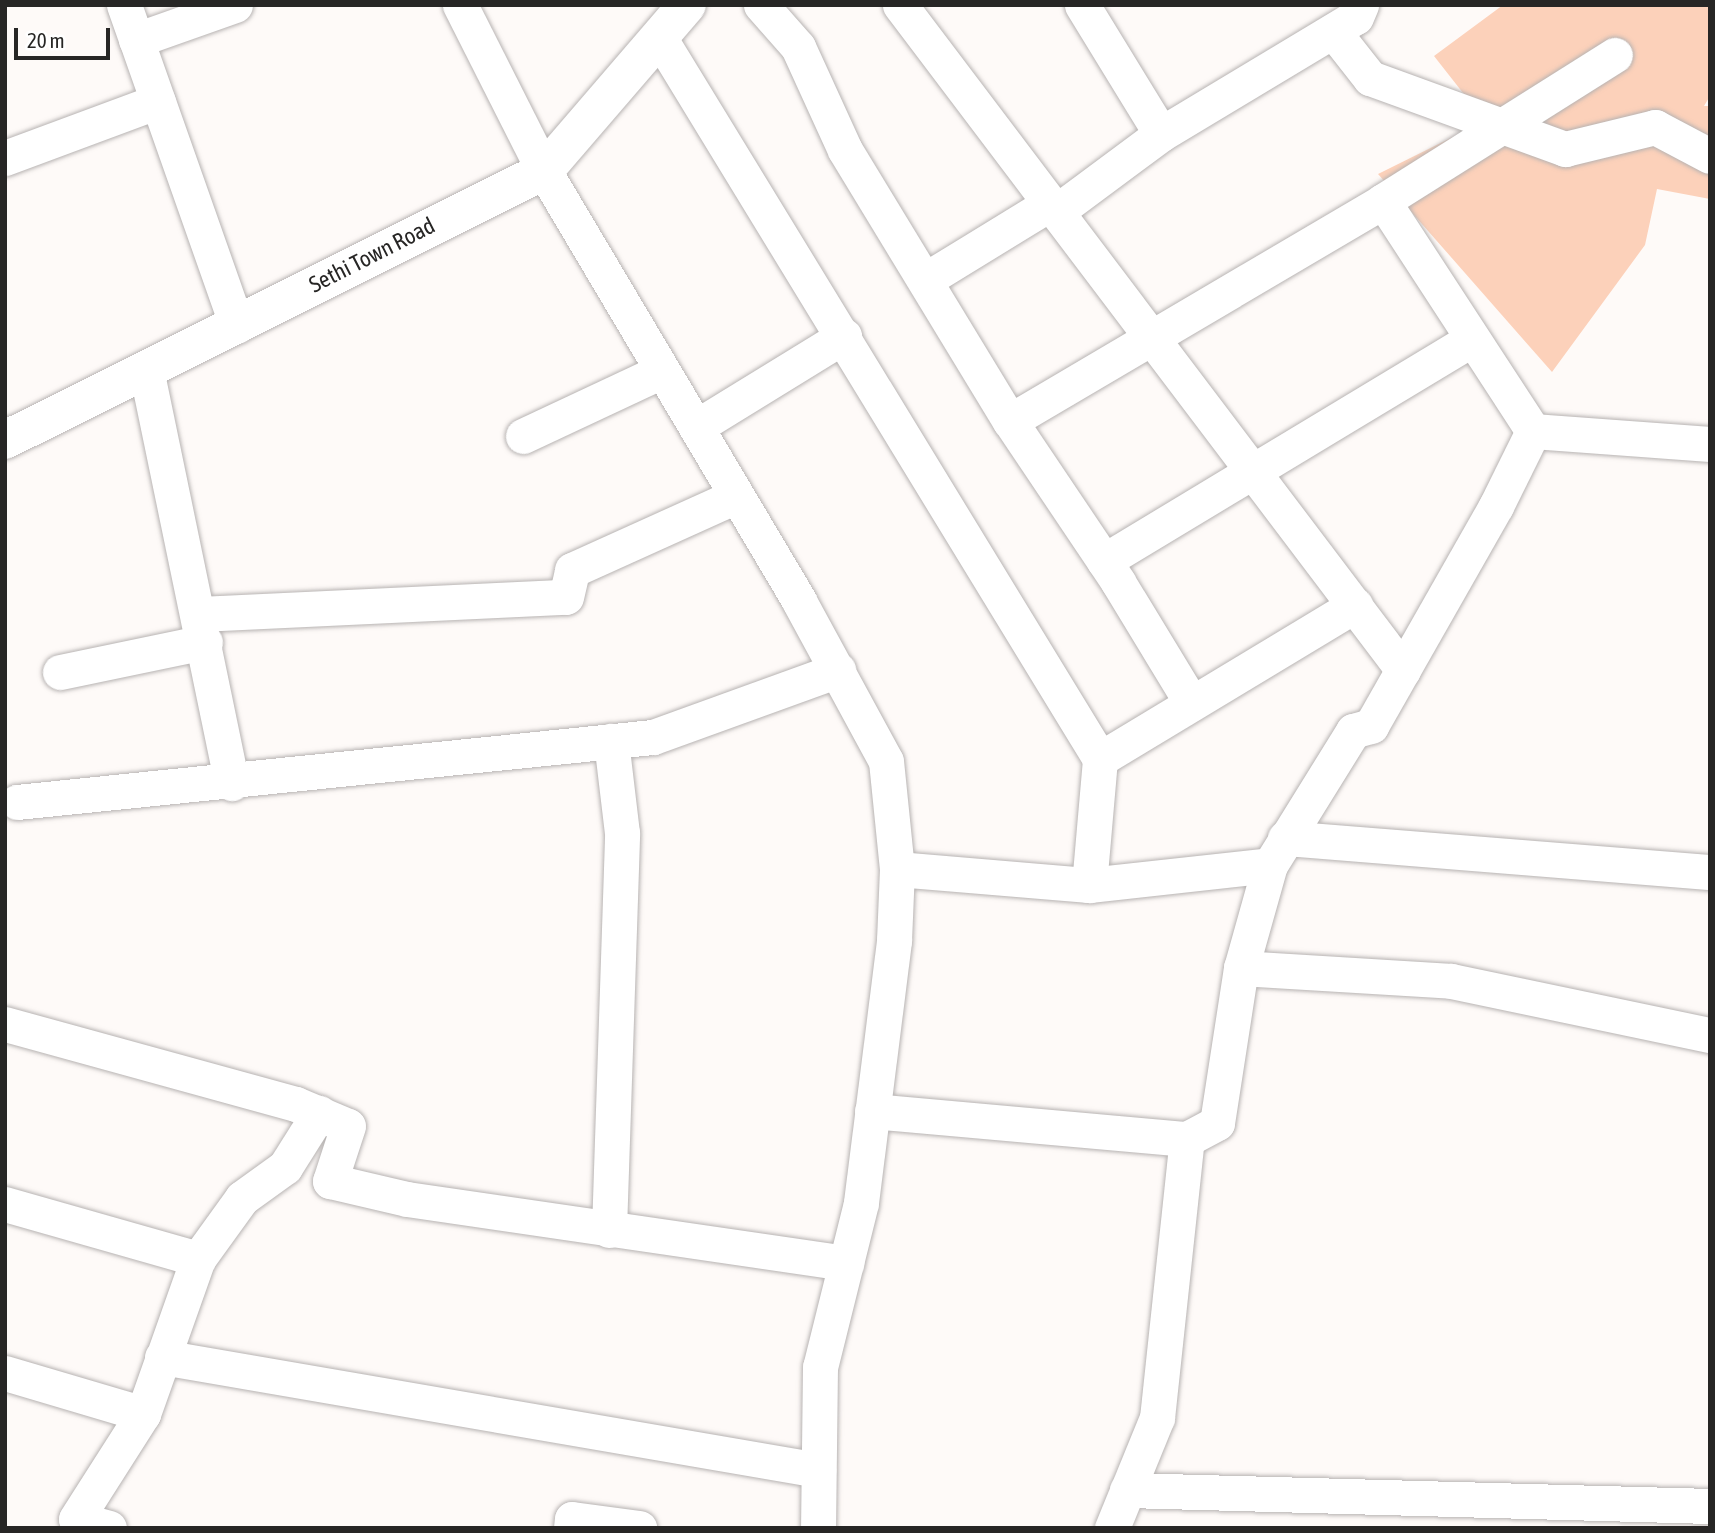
<!DOCTYPE html>
<style>
body{margin:0}
#map{position:relative;width:1715px;height:1533px;overflow:hidden;background:#fefaf8;font-family:"Asap Condensed",sans-serif}
div>[style]{position:absolute}
[style*='--x']{left:calc(var(--x)*1px);top:calc(var(--y)*1px);width:calc(var(--w)*1px);rotate:calc(var(--a)*1deg)}
.green>*{inset:0;background:#fcd1ba}
.roads{filter:drop-shadow(0 0 2px #b7b3b2) drop-shadow(0 0 2px #b7b3b2)}
.street>*{height:35px;margin:-17.5px;padding:0 17.5px;transform-origin:17.5px;border-radius:17.5px;background:#fff}
.secondary>*{height:38px;margin:-19px;padding:0 19px;transform-origin:19px;border-radius:19px;background:#fff}
span{translate:-50% -50%;white-space:nowrap;text-align:center;line-height:1.15;-webkit-text-stroke:7px #fff;paint-order:stroke}
.street-label{font-size:23px;color:#272625}
.frame{position:absolute;inset:0;border:7px solid #272625;pointer-events:none}
.scale{position:absolute;left:14px;top:28px;width:96px;height:32px;box-sizing:border-box;border:4px solid #272625;border-top:0;padding-left:9px;font-size:21px;line-height:24px;white-space:nowrap;color:#272625;-webkit-text-stroke:5px #fff;paint-order:stroke}
</style>
<div id="map">
<div class="green">
<i style="clip-path:polygon(1503px 5px,1710px 5px,1710px 96px,1704px 106px,1710px 106px,1710px 199px,1657px 189px,1645px 245px,1552px 372px,1378px 174px,1485px 121px,1434px 56px)"></i>
</div>
<div class="roads">
<div class="street">
<i style="--x:124;--y:5;--w:340;--a:70.6"></i>
<i style="--x:460;--y:5;--w:186;--a:63.2"></i>
<i style="--x:544;--y:171;--w:500;--a:59.3"></i>
<i style="--x:799;--y:601;--w:182;--a:61.5"></i>
<i style="--x:886;--y:761;--w:109;--a:84.2"></i>
<i style="--x:897;--y:869;--w:72;--a:92.4"></i>
<i style="--x:894;--y:941;--w:264;--a:97.2"></i>
<i style="--x:861;--y:1203;--w:169;--a:104"></i>
<i style="--x:820;--y:1367;--w:161;--a:90.7"></i>
<i style="--x:761;--y:5;--w:56;--a:48.6"></i>
<i style="--x:798;--y:47;--w:113;--a:65.5"></i>
<i style="--x:845;--y:150;--w:317;--a:58.7"></i>
<i style="--x:1010;--y:421;--w:194;--a:56.1"></i>
<i style="--x:1118;--y:582;--w:140;--a:58.7"></i>
<i style="--x:900;--y:5;--w:834;--a:52.9"></i>
<i style="--x:1082;--y:5;--w:151;--a:58.5"></i>
<i style="--x:1333;--y:31;--w:60;--a:51.8"></i>
<i style="--x:1370;--y:78;--w:208;--a:20"></i>
<i style="--x:1565;--y:149;--w:93;--a:-13.7"></i>
<i style="--x:1655;--y:127;--w:62;--a:27.8"></i>
<i style="--x:659;--y:37;--w:846;--a:58.58"></i>
<i style="--x:136;--y:40;--w:105;--a:-19.5"></i>
<i style="--x:5;--y:158;--w:163;--a:-20.4"></i>
<i style="--x:1383;--y:201;--w:275;--a:56.9"></i>
<i style="--x:1056;--y:212;--w:131;--a:-36.6"></i>
<i style="--x:1161;--y:134;--w:227;--a:-31"></i>
<i style="--x:1356;--y:17;--w:13;--a:-67"></i>
<i style="--x:925;--y:280;--w:145;--a:-31.5"></i>
<i style="--x:146;--y:369;--w:423;--a:78.3"></i>
<i style="--x:1010;--y:421;--w:433;--a:-30.5"></i>
<i style="--x:1383;--y:201;--w:274;--a:-32.2"></i>
<i style="--x:696;--y:427;--w:174;--a:-31.6"></i>
<i style="--x:523;--y:436;--w:153;--a:-25.1"></i>
<i style="--x:1104;--y:561;--w:430;--a:-31.1"></i>
<i style="--x:199;--y:614;--w:367;--a:-2.7"></i>
<i style="--x:566;--y:597;--w:28;--a:-77"></i>
<i style="--x:572;--y:570;--w:180;--a:-24.3"></i>
<i style="--x:60;--y:672;--w:148;--a:-11.7"></i>
<i style="--x:17;--y:802;--w:639;--a:-5.84"></i>
<i style="--x:653;--y:737;--w:197;--a:-19.9"></i>
<i style="--x:1285;--y:838;--w:426;--a:4.6"></i>
<i style="--x:897;--y:869;--w:193;--a:4.8"></i>
<i style="--x:1089;--y:885;--w:182;--a:-6.3"></i>
<i style="--x:1270;--y:865;--w:158;--a:-58.2"></i>
<i style="--x:1353;--y:731;--w:19;--a:-16"></i>
<i style="--x:1371;--y:726;--w:253;--a:-60.4"></i>
<i style="--x:1496;--y:506;--w:84;--a:-63.7"></i>
<i style="--x:1533;--y:431;--w:177;--a:4.2"></i>
<i style="--x:1089;--y:885;--w:126;--a:-85"></i>
<i style="--x:1100;--y:759;--w:298;--a:-31.1"></i>
<i style="--x:1241;--y:968;--w:210;--a:3.5"></i>
<i style="--x:1451;--y:981;--w:265;--a:11.8"></i>
<i style="--x:5;--y:1024;--w:302;--a:15.4"></i>
<i style="--x:296;--y:1104;--w:56;--a:22.9"></i>
<i style="--x:348;--y:1126;--w:58;--a:108.1"></i>
<i style="--x:330;--y:1181;--w:79;--a:13.2"></i>
<i style="--x:407;--y:1199;--w:444;--a:8.3"></i>
<i style="--x:872;--y:1111;--w:316;--a:5.1"></i>
<i style="--x:1187;--y:1139;--w:34;--a:-28"></i>
<i style="--x:1217;--y:1123;--w:157;--a:-81.2"></i>
<i style="--x:1241;--y:968;--w:107;--a:-74.3"></i>
<i style="--x:5;--y:1204;--w:201;--a:15.9"></i>
<i style="--x:609;--y:1230;--w:397;--a:-88.1"></i>
<i style="--x:622;--y:833;--w:93;--a:-96.8"></i>
<i style="--x:162;--y:1357;--w:666;--a:9.77"></i>
<i style="--x:5;--y:1373;--w:144;--a:16.5"></i>
<i style="--x:1127;--y:1490;--w:583;--a:1.57"></i>
<i style="--x:109;--y:1528;--w:34;--a:-165"></i>
<i style="--x:76;--y:1519;--w:125;--a:-57.5"></i>
<i style="--x:143;--y:1414;--w:164;--a:-70.5"></i>
<i style="--x:198;--y:1259;--w:75;--a:-54.2"></i>
<i style="--x:242;--y:1198;--w:53;--a:-35.8"></i>
<i style="--x:285;--y:1167;--w:64;--a:-57.8"></i>
<i style="--x:571;--y:1528;--w:9;--a:-84"></i>
<i style="--x:572;--y:1519;--w:68;--a:7.7"></i>
<i style="--x:1112;--y:1528;--w:119;--a:-67.8"></i>
<i style="--x:1157;--y:1418;--w:281;--a:-83.9"></i>
</div>
<div class="secondary">
<i style="--x:5;--y:440;--w:602;--a:-26.52"></i>
<i style="--x:544;--y:171;--w:219;--a:-49.3"></i>
</div>
</div>
<div class="street-label">
<span style="left:372px;top:255px;rotate:-27deg">Sethi Town Road</span>
</div>
<div class="frame"></div>
<div class="scale">20 m</div>
</div>
